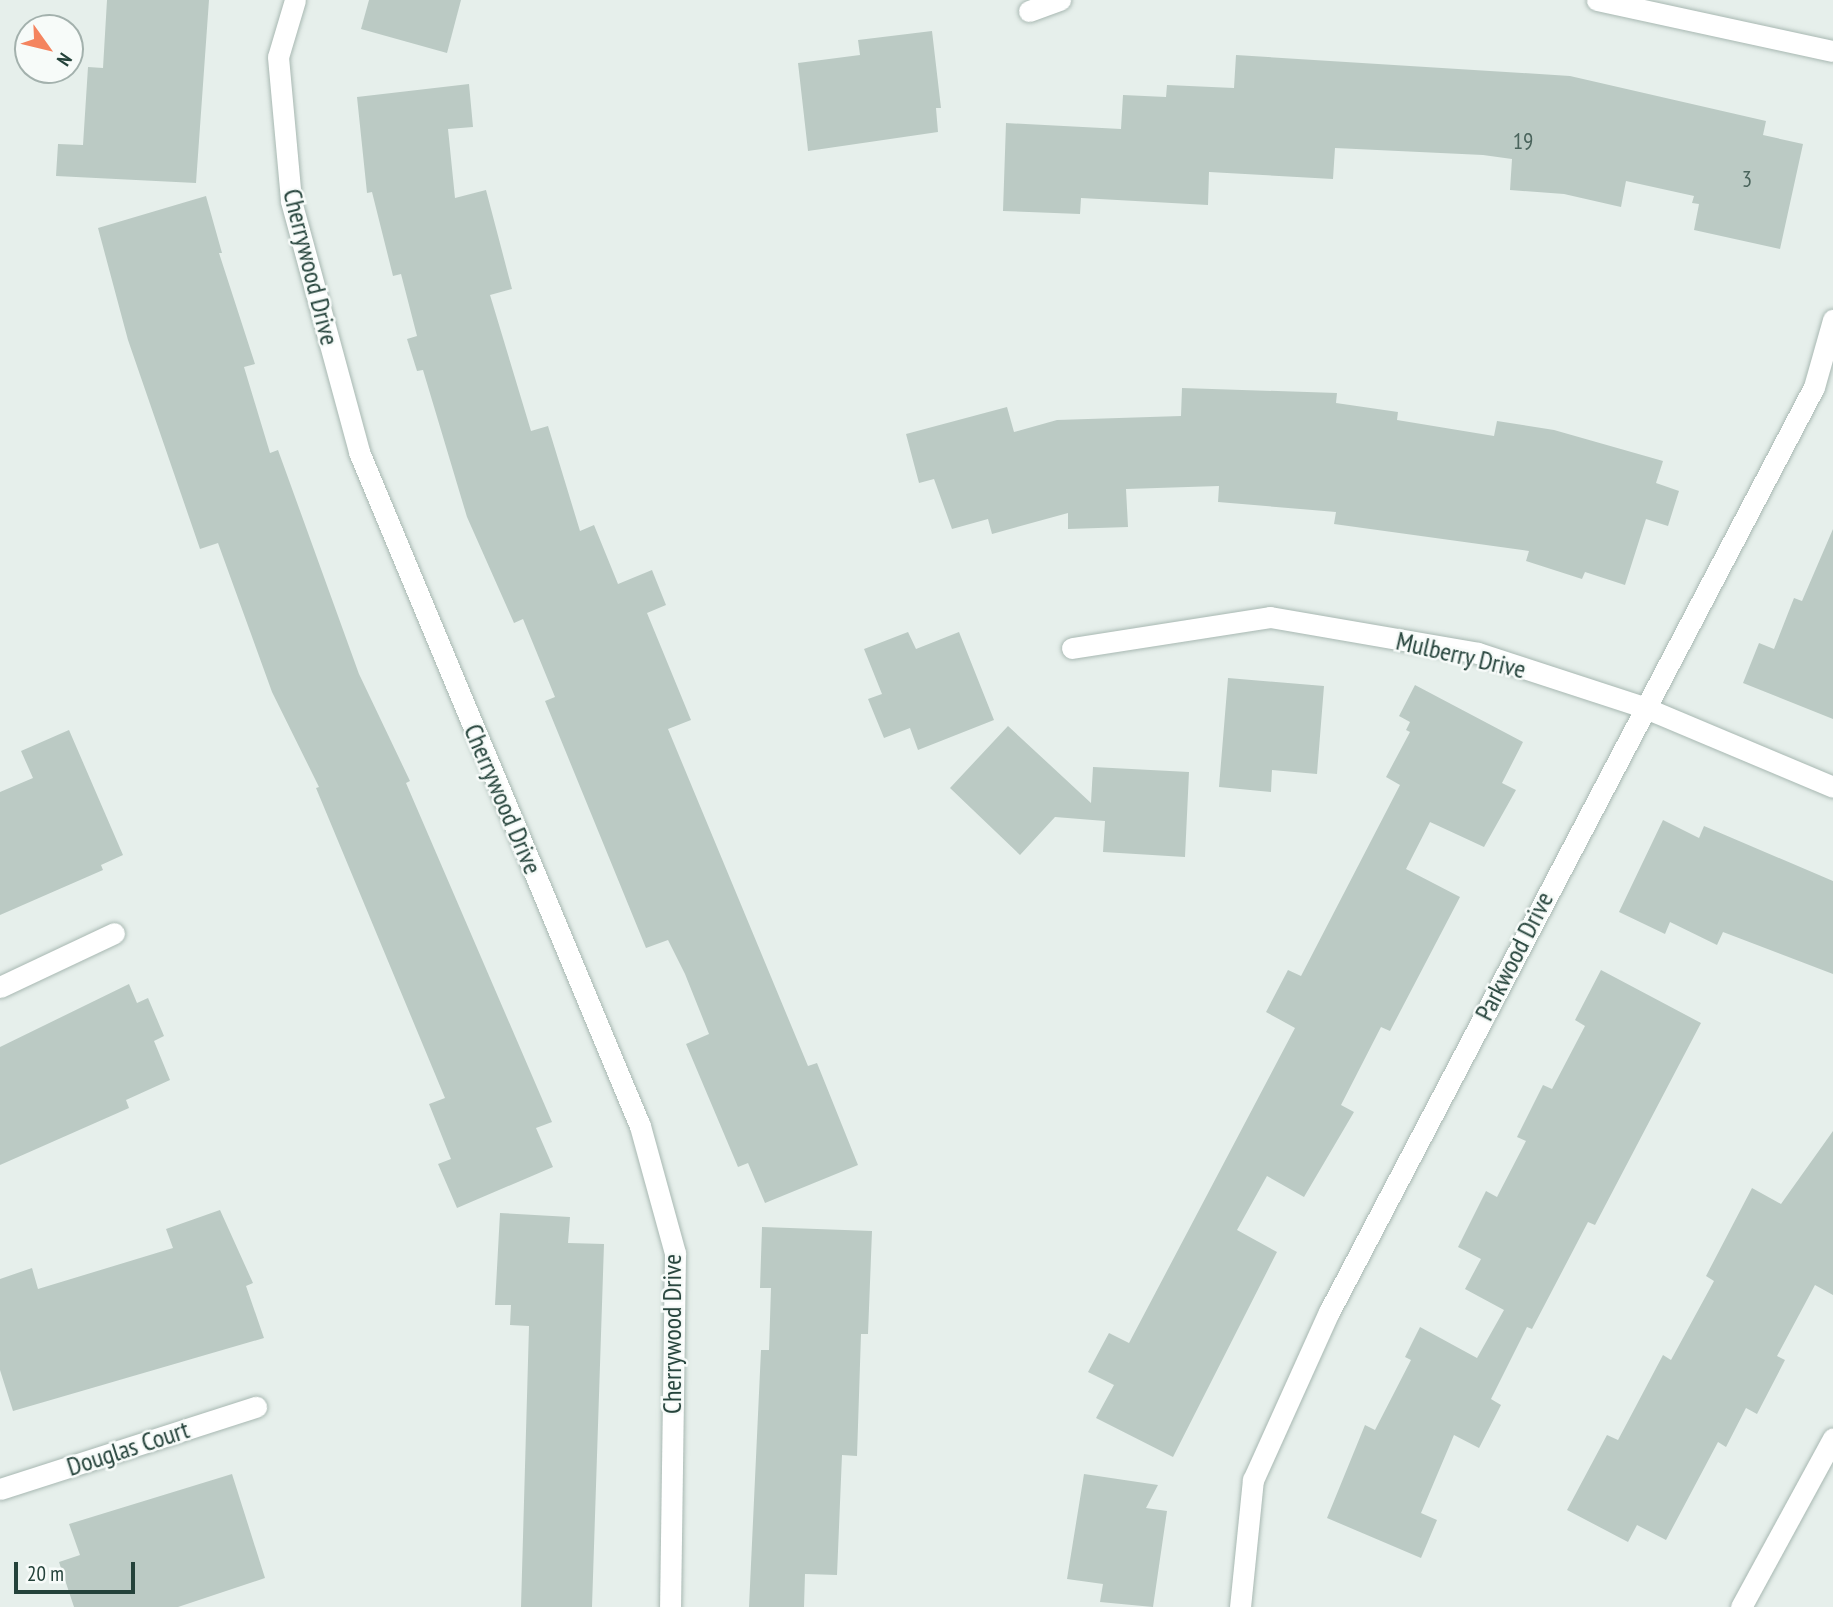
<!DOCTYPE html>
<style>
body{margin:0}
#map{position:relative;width:1833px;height:1607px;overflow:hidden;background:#e6efeb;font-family:"PT Sans Narrow",sans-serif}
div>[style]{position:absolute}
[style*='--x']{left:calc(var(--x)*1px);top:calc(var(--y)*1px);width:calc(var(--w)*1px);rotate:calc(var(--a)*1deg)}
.building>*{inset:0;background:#bbcac4}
.roads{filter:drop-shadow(0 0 2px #a8b8b2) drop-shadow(0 0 2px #a8b8b2)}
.minor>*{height:21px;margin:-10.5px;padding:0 10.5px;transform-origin:10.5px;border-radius:10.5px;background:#fff}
span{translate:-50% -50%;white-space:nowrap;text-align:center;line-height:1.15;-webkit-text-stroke:5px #f7fbf9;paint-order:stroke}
.number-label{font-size:23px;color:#4a645c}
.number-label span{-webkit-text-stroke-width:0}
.street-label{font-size:26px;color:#24423a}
.north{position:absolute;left:14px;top:14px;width:70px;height:70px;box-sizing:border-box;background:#f7fbf9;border:2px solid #a3b1ad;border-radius:50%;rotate:124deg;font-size:19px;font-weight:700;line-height:28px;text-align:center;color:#24423a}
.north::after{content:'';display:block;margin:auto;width:24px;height:32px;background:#f4845f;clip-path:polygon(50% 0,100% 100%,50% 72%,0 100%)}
.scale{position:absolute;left:14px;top:1562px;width:121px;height:32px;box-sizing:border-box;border:4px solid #24423a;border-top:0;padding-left:9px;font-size:21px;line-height:24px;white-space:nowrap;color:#24423a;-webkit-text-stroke:5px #f7fbf9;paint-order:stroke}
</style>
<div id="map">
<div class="building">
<i style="clip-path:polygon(107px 0,209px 0,196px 183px,56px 176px,58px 144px,83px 145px,88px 67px,103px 68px)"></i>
<i style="clip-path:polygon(369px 0,461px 0,447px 53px,361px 29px)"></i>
<i style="clip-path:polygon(932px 31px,941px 108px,936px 108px,938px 132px,808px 151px,798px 63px,860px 55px,858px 40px)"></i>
<i style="clip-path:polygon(1236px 55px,1570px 76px,1766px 121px,1763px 135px,1803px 144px,1780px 249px,1694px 230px,1699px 204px,1692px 203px,1694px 196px,1626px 181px,1621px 207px,1564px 194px,1510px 190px,1512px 159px,1483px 155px,1335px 148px,1333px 179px,1209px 172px,1208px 205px,1081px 198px,1080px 214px,1003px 211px,1006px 123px,1121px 129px,1123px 95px,1166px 97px,1167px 85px,1234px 88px)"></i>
<i style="clip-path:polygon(469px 84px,473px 127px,448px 129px,455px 198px,486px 190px,512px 289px,490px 295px,531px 431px,548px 426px,580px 531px,594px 525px,618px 584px,652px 570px,666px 605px,647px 613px,691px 720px,668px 729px,808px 1066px,817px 1063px,858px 1165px,765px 1203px,748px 1163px,738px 1167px,686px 1044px,709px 1034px,685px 974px,668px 940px,646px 948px,545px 701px,555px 697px,523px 619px,514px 623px,467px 517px,423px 370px,417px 371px,407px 339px,417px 336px,401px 274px,393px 276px,372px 192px,367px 193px,357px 97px)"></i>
<i style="clip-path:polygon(206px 196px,222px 253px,219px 253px,255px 364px,244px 367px,270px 453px,278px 450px,359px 674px,410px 781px,406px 783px,552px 1122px,536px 1128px,553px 1167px,457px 1208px,438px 1164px,451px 1159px,429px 1104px,445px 1098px,316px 788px,319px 787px,272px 692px,218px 543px,200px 549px,128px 340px,98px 228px)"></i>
<i style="clip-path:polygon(1182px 388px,1337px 393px,1336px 403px,1398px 412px,1397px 420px,1494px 436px,1497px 421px,1554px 430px,1663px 461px,1656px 483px,1679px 491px,1668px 526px,1646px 519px,1625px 585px,1585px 572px,1582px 579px,1526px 561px,1529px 551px,1334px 524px,1336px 512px,1218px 502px,1219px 486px,1126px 489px,1128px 527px,1068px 529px,1068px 513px,992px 534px,988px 519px,952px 529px,934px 479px,919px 483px,906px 434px,1007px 407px,1014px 432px,1057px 420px,1181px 416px)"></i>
<i style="clip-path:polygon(1833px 529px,1833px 719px,1743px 683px,1759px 643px,1774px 649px,1794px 598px,1802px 601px)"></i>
<i style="clip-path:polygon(908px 632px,916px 649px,959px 632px,994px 720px,918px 750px,910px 728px,884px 738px,868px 699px,882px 694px,864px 649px)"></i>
<i style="clip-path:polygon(1228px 678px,1324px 686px,1317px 774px,1272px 770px,1271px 792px,1219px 787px)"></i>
<i style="clip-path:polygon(1415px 685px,1523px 742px,1502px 783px,1516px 790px,1484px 847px,1430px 822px,1406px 869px,1460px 897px,1390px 1031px,1381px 1027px,1341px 1105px,1354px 1112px,1304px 1197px,1267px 1176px,1237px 1230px,1277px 1252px,1173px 1457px,1096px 1418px,1114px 1385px,1088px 1372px,1109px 1333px,1129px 1343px,1295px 1028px,1266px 1012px,1288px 970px,1301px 976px,1400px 785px,1386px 777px,1410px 732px,1406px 730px,1410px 722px,1399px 716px)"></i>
<i style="clip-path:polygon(1008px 726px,1091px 803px,1093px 767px,1189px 772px,1185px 857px,1103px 852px,1105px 821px,1055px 817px,1020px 855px,950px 788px)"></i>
<i style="clip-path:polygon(69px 730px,123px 855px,101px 865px,103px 870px,0 915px,0 792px,33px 778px,21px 751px)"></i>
<i style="clip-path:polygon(1663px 820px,1699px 838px,1704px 826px,1833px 881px,1833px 974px,1723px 932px,1717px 945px,1670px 922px,1665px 934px,1619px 912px)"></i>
<i style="clip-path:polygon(1601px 970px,1701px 1023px,1595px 1225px,1588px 1222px,1532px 1329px,1527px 1327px,1491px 1399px,1501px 1405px,1479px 1448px,1454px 1435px,1421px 1513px,1437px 1520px,1421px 1558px,1327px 1518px,1365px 1425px,1375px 1430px,1411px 1360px,1405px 1357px,1420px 1327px,1477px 1358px,1504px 1310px,1465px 1289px,1481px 1259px,1458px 1247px,1486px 1191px,1497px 1197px,1526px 1141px,1517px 1137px,1543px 1085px,1552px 1089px,1585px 1026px,1575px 1020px)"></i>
<i style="clip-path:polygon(129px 984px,137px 1003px,148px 998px,164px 1036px,154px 1041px,170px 1080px,126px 1100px,129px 1108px,0 1165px,0 1047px)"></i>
<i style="clip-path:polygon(1833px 1131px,1833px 1295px,1815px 1285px,1777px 1356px,1785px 1360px,1757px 1414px,1746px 1408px,1726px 1447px,1718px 1442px,1666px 1540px,1637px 1525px,1628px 1542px,1567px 1510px,1607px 1435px,1618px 1440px,1663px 1355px,1671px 1360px,1714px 1281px,1706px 1276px,1752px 1188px,1781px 1204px)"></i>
<i style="clip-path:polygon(220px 1210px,253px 1283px,246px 1286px,264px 1338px,13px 1411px,0 1370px,0 1279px,32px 1268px,38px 1289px,173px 1248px,166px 1229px)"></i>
<i style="clip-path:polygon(500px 1213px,570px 1217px,568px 1243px,604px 1244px,592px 1607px,521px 1607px,529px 1326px,510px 1325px,511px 1305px,495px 1305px)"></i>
<i style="clip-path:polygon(762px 1227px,872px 1231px,868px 1334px,861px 1334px,857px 1456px,842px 1455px,837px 1575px,805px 1574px,804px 1607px,749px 1607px,761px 1350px,769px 1350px,771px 1288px,760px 1288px)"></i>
<i style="clip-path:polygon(232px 1474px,265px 1578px,178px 1607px,74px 1607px,59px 1562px,80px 1555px,69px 1524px)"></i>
<i style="clip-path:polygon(1084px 1474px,1158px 1485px,1146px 1508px,1167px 1511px,1153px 1607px,1100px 1602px,1103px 1584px,1067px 1579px)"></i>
</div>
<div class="roads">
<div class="minor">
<i style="--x:295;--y:0;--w:59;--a:106.6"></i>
<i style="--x:278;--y:57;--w:145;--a:84.8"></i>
<i style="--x:291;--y:201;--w:260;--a:74.8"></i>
<i style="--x:359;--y:452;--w:730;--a:67.37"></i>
<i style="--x:640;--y:1126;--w:132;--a:74.6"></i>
<i style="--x:675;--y:1253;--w:354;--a:90.8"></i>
<i style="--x:1597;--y:0;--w:241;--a:12.2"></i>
<i style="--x:1029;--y:11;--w:33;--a:-20"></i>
<i style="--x:1072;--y:648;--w:200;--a:-8.9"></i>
<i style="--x:1270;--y:617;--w:211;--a:9.8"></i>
<i style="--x:1478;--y:653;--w:174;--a:18.1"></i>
<i style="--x:1643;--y:707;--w:206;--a:22.8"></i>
<i style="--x:0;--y:987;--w:126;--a:-25.3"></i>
<i style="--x:0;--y:1489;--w:269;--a:-17.8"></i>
<i style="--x:1240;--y:1607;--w:128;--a:-84.2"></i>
<i style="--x:1253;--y:1480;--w:184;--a:-65.7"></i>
<i style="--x:1329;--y:1312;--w:1044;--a:-62.33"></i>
<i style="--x:1814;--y:387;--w:70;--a:-74.2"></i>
<i style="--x:1741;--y:1607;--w:192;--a:-61.4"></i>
</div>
</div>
<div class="number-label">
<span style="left:1523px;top:141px">19</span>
<span style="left:1747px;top:179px">3</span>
</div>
<div class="street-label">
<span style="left:311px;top:267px;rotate:76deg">Cherrywood Drive</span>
<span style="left:1461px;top:655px;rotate:13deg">Mulberry Drive</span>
<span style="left:503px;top:799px;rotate:67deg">Cherrywood Drive</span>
<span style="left:1514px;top:956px;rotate:-63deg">Parkwood Drive</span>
<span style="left:672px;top:1334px;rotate:-90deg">Cherrywood Drive</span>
<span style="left:128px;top:1448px;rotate:-18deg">Douglas Court</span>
</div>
<div class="north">N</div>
<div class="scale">20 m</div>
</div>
